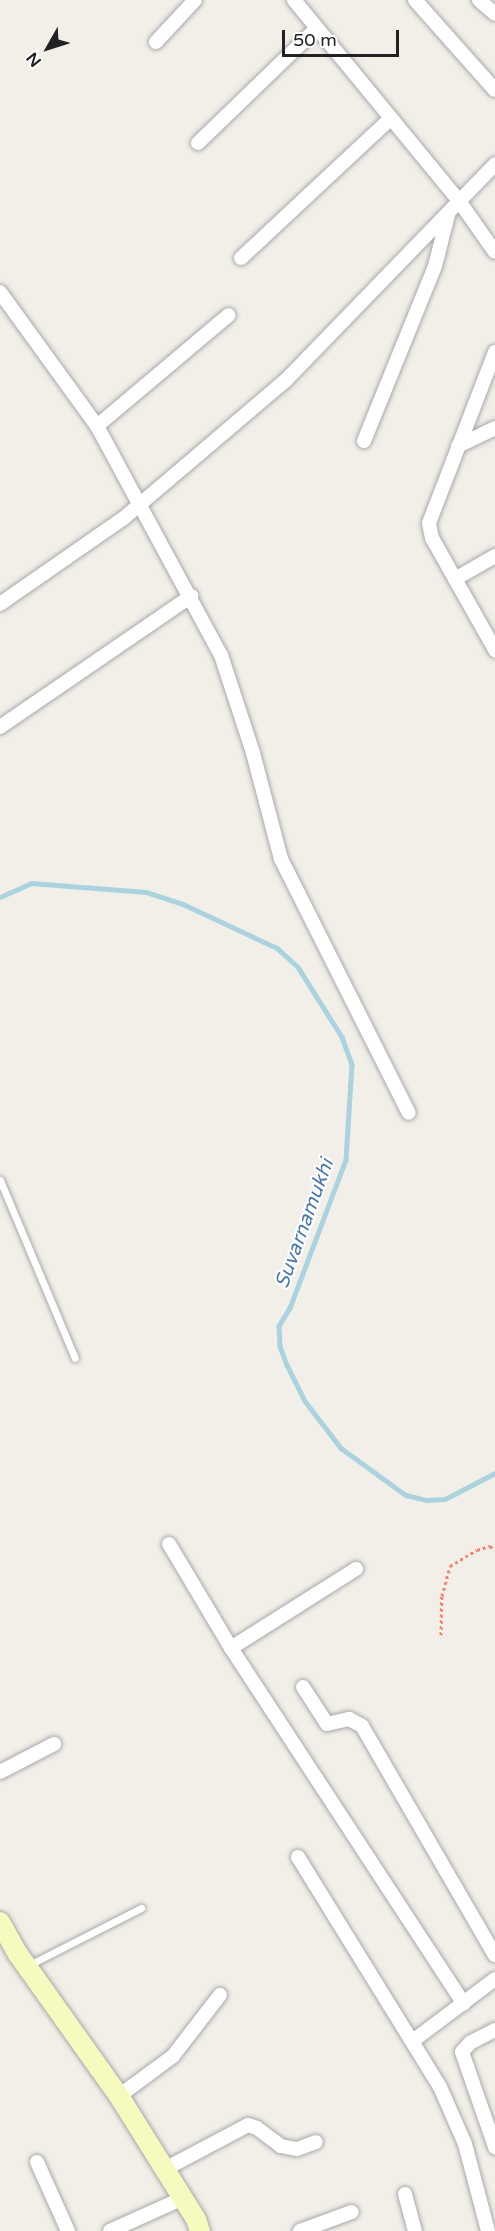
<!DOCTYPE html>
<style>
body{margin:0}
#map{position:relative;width:495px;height:2231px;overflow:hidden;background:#f2efe9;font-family:"Varela Round",sans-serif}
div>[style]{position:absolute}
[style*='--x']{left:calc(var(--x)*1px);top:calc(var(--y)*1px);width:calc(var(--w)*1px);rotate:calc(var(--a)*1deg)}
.stream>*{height:4.5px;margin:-2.25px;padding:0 2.25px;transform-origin:2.25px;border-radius:2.25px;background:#aad3df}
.path>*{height:3px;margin-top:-1.5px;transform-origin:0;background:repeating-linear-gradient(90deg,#fa8072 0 3px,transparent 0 6px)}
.roads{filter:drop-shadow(0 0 2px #a9a9a9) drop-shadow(0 0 2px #a9a9a9)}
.lane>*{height:7px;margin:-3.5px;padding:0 3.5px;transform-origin:3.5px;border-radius:3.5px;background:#fff}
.street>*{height:14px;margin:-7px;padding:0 7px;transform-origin:7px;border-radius:7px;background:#fff}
.secondary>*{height:20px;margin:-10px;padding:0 10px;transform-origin:10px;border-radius:10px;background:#f7fabf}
span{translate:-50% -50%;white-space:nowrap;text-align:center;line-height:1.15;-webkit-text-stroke:4.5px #fff;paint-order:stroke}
.water-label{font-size:20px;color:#4a7aab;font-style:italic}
.north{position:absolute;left:18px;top:18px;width:60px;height:60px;-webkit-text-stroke:4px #fff;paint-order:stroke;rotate:231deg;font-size:16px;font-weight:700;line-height:24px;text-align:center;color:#222}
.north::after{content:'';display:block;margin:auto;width:21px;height:27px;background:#222;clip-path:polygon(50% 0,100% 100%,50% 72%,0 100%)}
.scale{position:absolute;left:282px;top:30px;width:117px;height:27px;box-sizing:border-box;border:3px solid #222;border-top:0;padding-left:8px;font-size:18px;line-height:21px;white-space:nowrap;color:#222;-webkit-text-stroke:4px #fff;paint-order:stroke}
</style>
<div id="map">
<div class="stream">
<i style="--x:0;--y:897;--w:34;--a:-24"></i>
<i style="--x:31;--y:883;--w:115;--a:4.5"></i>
<i style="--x:146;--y:892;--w:39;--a:18"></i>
<i style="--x:183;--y:904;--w:104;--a:25.1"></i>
<i style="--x:277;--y:948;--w:28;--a:42"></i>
<i style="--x:298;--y:967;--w:83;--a:57.8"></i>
<i style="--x:342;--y:1037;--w:29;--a:70"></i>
<i style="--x:352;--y:1064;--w:96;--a:93.6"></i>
<i style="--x:346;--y:1160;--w:158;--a:110.7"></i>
<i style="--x:290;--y:1308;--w:21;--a:121"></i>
<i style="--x:279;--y:1326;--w:20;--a:87"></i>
<i style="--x:280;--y:1346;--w:20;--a:70"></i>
<i style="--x:287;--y:1365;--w:40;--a:63.4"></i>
<i style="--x:305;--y:1401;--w:59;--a:52.5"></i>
<i style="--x:341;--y:1448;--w:80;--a:35.9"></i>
<i style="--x:406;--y:1495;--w:21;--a:14"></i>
<i style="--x:426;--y:1500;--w:19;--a:-3"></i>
<i style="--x:445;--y:1499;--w:56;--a:-27.5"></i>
</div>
<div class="path">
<i style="--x:441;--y:1635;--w:39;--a:-89"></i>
<i style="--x:442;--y:1596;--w:31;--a:-75"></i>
<i style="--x:450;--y:1566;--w:31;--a:-31"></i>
<i style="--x:477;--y:1550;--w:14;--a:-17"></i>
<i style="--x:490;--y:1546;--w:6;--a:39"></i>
</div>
<div class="roads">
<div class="lane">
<i style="--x:0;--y:1180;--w:193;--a:67.2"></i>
<i style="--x:29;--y:1965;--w:126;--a:-27"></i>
</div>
<div class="street">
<i style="--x:294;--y:0;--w:260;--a:50.6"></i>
<i style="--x:459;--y:201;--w:62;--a:54.8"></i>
<i style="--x:415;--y:0;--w:120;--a:48.4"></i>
<i style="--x:479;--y:0;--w:21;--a:41"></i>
<i style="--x:156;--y:42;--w:57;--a:-47.1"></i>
<i style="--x:198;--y:143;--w:165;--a:-44"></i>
<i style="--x:241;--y:258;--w:205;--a:-43"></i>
<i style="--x:0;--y:292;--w:165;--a:54.1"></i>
<i style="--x:97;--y:426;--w:260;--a:61.6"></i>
<i style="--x:221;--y:655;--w:103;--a:71.9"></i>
<i style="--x:253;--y:753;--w:110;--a:75.2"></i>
<i style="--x:281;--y:859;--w:284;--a:63.3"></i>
<i style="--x:495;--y:352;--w:183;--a:111.1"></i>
<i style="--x:429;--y:523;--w:15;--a:79"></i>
<i style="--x:432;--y:538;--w:129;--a:60.6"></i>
<i style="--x:97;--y:426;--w:172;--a:-40.1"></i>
<i style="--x:364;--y:441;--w:189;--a:-67.9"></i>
<i style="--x:435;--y:266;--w:53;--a:-75.7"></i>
<i style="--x:458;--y:446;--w:41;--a:-25.9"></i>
<i style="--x:455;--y:579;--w:46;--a:-29.9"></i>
<i style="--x:0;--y:604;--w:152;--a:-34.8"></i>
<i style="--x:125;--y:517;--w:210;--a:-40.4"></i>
<i style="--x:285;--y:381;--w:302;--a:-45.9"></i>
<i style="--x:0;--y:727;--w:232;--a:-34.4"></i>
<i style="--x:169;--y:1544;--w:121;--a:59.2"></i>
<i style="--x:231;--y:1648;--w:425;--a:56.8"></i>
<i style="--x:231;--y:1648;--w:148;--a:-32.3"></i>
<i style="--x:303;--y:1687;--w:44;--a:57"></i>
<i style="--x:327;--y:1724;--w:23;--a:-13"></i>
<i style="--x:349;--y:1719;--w:15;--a:28"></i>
<i style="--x:362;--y:1726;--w:265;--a:59.9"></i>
<i style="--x:0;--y:1772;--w:61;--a:-27.4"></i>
<i style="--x:298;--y:1857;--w:270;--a:58.3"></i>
<i style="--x:440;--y:2087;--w:62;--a:66.3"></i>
<i style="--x:465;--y:2144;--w:90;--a:75.2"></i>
<i style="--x:495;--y:2030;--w:28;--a:153"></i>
<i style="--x:470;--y:2043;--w:12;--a:132"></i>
<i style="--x:462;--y:2052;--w:101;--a:70.8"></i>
<i style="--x:414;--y:2040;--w:101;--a:-37"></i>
<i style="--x:119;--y:2096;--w:67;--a:-36.5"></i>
<i style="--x:173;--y:2056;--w:77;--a:-52.4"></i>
<i style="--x:37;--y:2162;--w:76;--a:65.8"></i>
<i style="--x:165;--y:2169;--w:94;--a:-27.9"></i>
<i style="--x:248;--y:2125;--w:9;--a:18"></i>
<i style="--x:257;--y:2128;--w:30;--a:37"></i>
<i style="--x:281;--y:2146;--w:16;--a:11"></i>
<i style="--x:297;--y:2149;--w:20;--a:-20"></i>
<i style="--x:405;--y:2194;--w:38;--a:75"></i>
<i style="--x:110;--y:2231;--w:80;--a:-24.3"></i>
<i style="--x:300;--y:2231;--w:55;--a:-20.1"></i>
</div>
<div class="secondary">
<i style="--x:0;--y:1922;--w:37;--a:61"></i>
<i style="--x:18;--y:1954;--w:174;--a:54.6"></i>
<i style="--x:119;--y:2096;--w:145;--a:58"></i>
<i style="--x:196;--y:2219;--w:13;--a:72"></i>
</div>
</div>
<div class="water-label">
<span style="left:305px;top:1224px;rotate:-70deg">Suvarnamukhi</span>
</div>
<div class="north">N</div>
<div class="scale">50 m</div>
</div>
